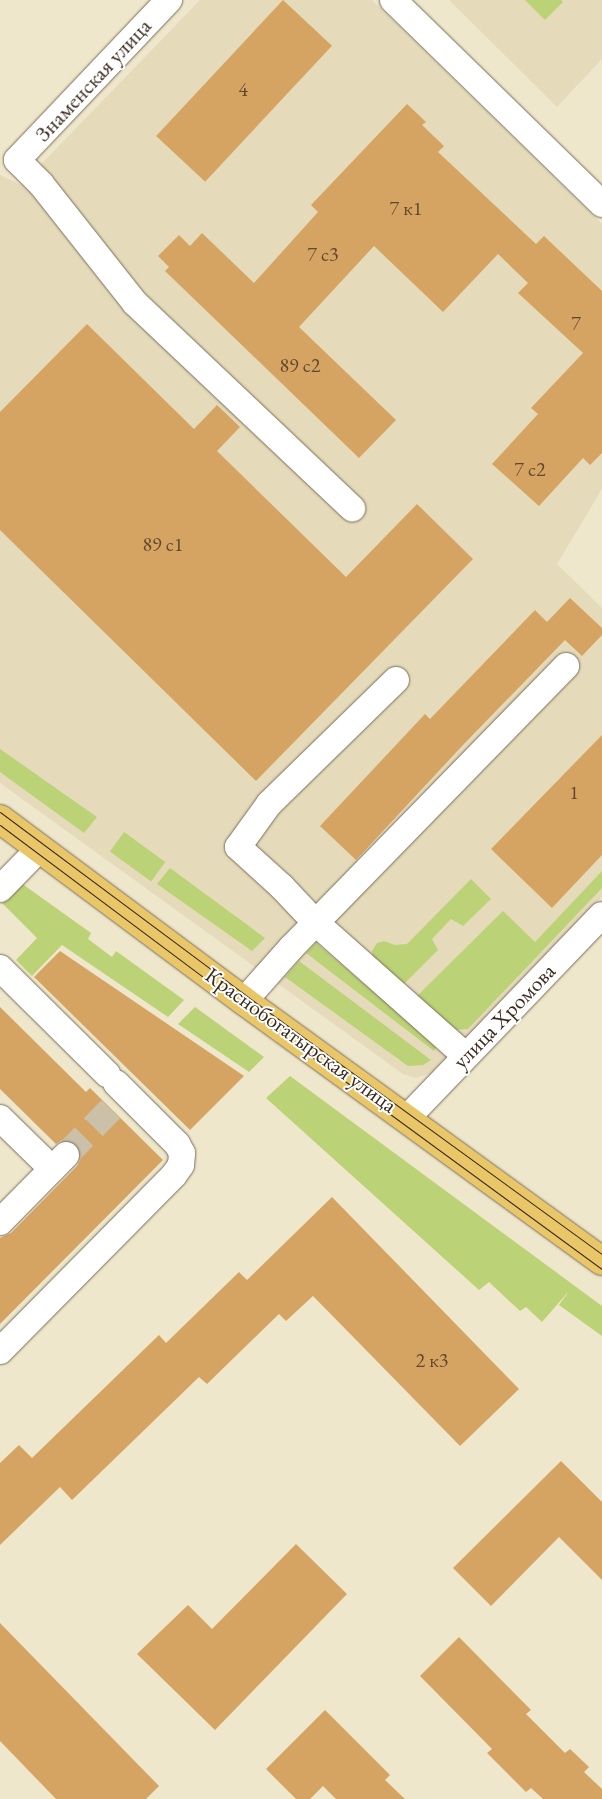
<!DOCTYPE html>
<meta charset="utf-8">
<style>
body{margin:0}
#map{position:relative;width:602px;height:1799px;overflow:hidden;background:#efe7cb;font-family:"EB Garamond",serif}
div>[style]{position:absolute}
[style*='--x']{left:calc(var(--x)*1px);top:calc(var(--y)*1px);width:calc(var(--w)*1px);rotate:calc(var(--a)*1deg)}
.built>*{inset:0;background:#e5dbba}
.green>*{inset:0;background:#bbd276;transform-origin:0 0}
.building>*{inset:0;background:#d6a462;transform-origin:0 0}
.minor-tunnel>*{height:26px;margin-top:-13px;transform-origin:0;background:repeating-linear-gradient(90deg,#cbc1a8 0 26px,transparent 0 39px)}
.roads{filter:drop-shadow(0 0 1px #7a6c5b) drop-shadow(0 0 1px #7a6c5b)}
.minor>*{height:26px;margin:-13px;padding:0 13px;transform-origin:13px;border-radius:13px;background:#fff}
.major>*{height:28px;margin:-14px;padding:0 14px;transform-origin:14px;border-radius:14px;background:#e9c769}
.tram>*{height:1px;margin:-0.5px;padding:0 0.5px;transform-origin:0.5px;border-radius:0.5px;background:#3b2a1e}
span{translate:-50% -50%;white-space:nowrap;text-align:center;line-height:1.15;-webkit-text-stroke:4px #fff;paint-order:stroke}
.number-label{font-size:20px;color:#62482f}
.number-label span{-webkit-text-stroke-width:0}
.street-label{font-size:22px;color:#3b2a1e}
</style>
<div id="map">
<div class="built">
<i style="clip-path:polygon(200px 0,372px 0,602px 224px,602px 489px,557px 564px,602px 608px,602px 897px,437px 1072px,415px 1078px,403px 1074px,0 783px,0 175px,21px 185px)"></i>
<i style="clip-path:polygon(449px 0,602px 0,602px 59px,557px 107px)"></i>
</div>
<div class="green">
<i style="clip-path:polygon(525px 0,561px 0,563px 2px,545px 20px)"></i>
<i style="clip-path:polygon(0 749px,97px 817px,84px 833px,0 772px)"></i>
<i style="left:124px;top:832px;width:51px;height:24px;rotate:36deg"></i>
<i style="clip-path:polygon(170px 868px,265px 938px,252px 951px,157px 884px)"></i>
<i style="clip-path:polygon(602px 871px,602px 888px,468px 1029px,454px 1030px,414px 999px,503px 911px,535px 942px)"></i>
<i style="clip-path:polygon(471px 879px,491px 899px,463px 926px,451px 919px,432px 939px,438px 950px,402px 986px,372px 957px,372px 951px,377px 943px,384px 941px,395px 945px,407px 944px)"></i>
<i style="clip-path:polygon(21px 883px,91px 933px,88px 939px,112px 957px,116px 951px,184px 1000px,168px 1017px,62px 945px,32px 976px,16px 960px,37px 938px,2px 903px)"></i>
<i style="clip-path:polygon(316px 943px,430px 1040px,436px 1047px,434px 1051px,306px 953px)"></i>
<i style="clip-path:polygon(299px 961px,431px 1060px,423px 1065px,408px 1066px,285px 977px)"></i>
<i style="clip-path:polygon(195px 1007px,264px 1057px,249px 1072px,178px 1024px)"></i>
<i style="clip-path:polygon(290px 1076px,602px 1306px,602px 1336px,559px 1305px,569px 1291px,542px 1322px,526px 1307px,520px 1311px,489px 1282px,479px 1290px,266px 1098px)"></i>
</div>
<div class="building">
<i style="left:283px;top:0;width:67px;height:186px;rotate:43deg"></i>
<i style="clip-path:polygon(407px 104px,426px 122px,422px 125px,444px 146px,438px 152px,536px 244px,544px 236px,602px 291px,602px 453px,590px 465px,583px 458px,539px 506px,492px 464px,538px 414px,531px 408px,583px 353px,518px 293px,528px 283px,498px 254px,443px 312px,374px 246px,299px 327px,396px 420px,359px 458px,165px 271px,169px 267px,158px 256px,179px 235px,190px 246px,202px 233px,254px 283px,318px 212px,311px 205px)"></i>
<i style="clip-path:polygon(87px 324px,194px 429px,217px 405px,240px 427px,217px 451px,346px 577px,417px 504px,473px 559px,256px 781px,0 530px,0 412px)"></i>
<i style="clip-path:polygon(570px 598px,602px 628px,602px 635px,582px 656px,565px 640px,463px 745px,356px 860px,320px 826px,425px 714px,430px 719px,535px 610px,547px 622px)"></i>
<i style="clip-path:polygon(602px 735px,602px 855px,552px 908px,491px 849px)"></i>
<i style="clip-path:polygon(60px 951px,166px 1023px,244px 1076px,190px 1130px,34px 977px)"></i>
<i style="clip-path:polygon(0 1007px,86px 1092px,90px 1088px,163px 1160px,0 1324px,0 1238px,11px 1233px,77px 1166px,81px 1158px,80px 1151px,76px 1144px,70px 1141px,62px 1140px,56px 1144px,0 1089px)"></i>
<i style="clip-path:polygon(332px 1197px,519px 1389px,460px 1446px,313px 1296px,286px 1321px,279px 1314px,207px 1384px,199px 1377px,72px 1500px,60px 1487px,0 1545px,0 1463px,19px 1445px,32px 1458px,159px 1335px,166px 1343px,239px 1272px,247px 1280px)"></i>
<i style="clip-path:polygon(561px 1461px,602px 1502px,602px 1580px,559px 1537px,491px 1606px,453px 1568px)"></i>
<i style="clip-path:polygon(296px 1544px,347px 1594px,215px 1730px,137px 1654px,188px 1605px,212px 1629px)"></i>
<i style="clip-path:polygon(0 1623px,159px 1786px,146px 1799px,56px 1799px,0 1741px)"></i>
<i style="clip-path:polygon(459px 1637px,531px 1710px,526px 1714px,565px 1753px,570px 1749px,589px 1767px,584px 1772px,602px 1789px,602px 1799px,543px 1799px,531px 1788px,526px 1792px,487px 1753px,492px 1749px,420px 1676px)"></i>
<i style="clip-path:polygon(325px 1710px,390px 1775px,385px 1780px,405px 1799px,336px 1799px,323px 1786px,310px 1799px,296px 1799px,266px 1769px)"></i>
</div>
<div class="minor-tunnel">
<i style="--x:66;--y:1155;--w:64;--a:-45.6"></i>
</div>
<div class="roads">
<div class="minor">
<i style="--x:393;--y:0;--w:292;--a:44.3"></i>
<i style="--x:17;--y:160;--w:34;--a:45"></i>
<i style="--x:41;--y:184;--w:152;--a:51.7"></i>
<i style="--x:135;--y:303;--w:299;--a:43.4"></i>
<i style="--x:17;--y:160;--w:221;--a:-46.5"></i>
<i style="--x:396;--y:680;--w:177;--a:135.7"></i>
<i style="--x:269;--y:804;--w:53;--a:125.8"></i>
<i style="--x:238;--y:847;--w:59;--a:42.3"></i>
<i style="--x:282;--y:887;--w:50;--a:46.6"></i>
<i style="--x:316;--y:923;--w:200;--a:41.6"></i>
<i style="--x:0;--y:889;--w:57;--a:-45.7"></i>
<i style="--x:0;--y:968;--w:151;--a:44.7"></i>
<i style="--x:244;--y:1001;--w:71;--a:-48.4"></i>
<i style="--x:291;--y:948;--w:394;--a:-45.7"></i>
<i style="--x:0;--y:1118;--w:73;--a:44.4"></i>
<i style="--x:407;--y:1118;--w:281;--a:-46.2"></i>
<i style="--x:0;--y:1222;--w:94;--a:-45.4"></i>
<i style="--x:0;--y:1351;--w:247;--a:-45.3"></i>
<i style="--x:174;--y:1175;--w:12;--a:-55"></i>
<i style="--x:181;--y:1165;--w:12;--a:-85"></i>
<i style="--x:182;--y:1153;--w:10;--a:-119"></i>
<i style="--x:177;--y:1144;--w:86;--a:-135"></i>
</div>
<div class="major">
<i style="--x:0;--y:819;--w:304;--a:36.7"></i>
<i style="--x:244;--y:1001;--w:442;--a:36"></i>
</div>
</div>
<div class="tram">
<i style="--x:0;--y:812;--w:309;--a:36.7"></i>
<i style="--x:248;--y:997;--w:437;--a:36"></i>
<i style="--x:0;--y:825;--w:301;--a:36.8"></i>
<i style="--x:241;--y:1005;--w:447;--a:36.2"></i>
</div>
<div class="number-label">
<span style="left:243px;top:89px">4</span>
<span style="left:406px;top:208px">7 к1</span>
<span style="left:323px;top:254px">7 с3</span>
<span style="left:576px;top:323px">7</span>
<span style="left:300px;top:365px">89 с2</span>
<span style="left:530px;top:469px">7 с2</span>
<span style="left:163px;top:544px">89 с1</span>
<span style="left:574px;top:792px">1</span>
<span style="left:432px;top:1360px">2 к3</span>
</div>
<div class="street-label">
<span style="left:93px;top:80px;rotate:-47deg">Знаменская улица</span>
<span style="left:504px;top:1016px;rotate:-46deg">улица Хромова</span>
<span style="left:301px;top:1040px;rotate:36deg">Краснобогатырская улица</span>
</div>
</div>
